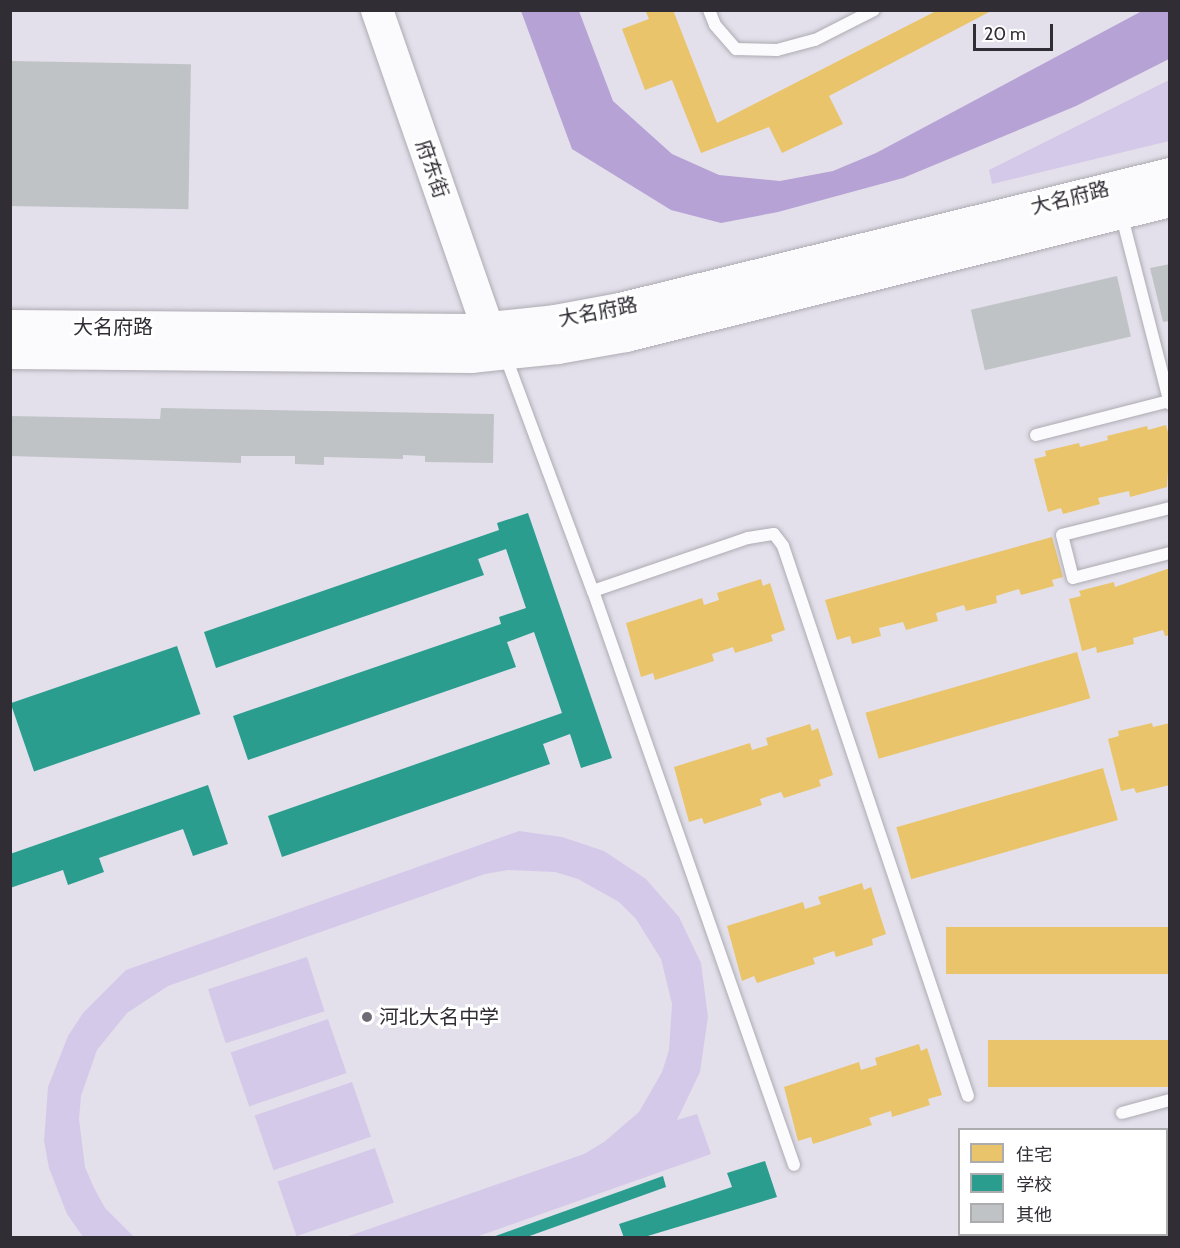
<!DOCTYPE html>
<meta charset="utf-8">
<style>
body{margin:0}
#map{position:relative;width:1180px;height:1248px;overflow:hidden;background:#e3e0eb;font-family:Cabin,"Noto Sans SC",sans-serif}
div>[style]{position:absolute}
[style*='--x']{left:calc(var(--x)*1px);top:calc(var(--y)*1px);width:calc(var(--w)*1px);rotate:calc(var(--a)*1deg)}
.green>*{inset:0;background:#d5c9e9;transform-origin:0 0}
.water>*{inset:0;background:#b6a2d5}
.homes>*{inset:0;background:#e9c46a;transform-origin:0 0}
.schools>*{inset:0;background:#2a9d8f;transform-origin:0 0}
.building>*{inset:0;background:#c0c3c6;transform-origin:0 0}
.roads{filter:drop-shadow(0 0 2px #adabb2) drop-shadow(0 0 2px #adabb2)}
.service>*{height:12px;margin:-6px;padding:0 6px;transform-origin:6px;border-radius:6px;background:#fbfafc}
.tertiary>*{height:32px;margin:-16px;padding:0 16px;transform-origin:16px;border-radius:16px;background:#fbfafc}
.dots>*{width:16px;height:16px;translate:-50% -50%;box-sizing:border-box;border:3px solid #fff;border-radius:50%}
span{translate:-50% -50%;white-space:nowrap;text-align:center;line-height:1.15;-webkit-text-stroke:6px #fff;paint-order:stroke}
.street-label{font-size:20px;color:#302d35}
.poi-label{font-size:20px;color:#302d35}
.left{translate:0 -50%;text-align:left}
.frame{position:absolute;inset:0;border:12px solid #302d35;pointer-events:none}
.legend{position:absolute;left:958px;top:1128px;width:210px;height:108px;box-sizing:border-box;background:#fff;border:2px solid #acabae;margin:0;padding:8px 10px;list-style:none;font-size:18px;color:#302d35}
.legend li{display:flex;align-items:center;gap:12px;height:30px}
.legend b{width:30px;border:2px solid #acabae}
.scale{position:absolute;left:973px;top:24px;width:80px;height:27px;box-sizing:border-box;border:3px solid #302d35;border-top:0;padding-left:8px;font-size:18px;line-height:21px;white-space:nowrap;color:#302d35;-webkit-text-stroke:4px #fff;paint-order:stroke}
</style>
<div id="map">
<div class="green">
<i style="clip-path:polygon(1169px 80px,1169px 141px,992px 184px,989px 170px)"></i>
<i style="clip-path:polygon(519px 831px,562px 837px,604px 851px,646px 879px,679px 917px,701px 963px,708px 1017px,700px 1072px,677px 1120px,697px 1114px,711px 1154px,476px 1237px,346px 1237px,584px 1154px,604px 1142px,639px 1112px,662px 1072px,669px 1050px,672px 1004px,661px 959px,636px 919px,619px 902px,578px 879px,555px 872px,508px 870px,485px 874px,168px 986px,127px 1013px,97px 1050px,81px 1096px,79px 1119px,85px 1167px,94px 1188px,105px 1208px,134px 1237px,83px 1237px,67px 1214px,49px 1168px,44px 1141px,48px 1087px,68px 1036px,83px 1013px,126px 970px)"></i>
<i style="left:307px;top:957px;width:57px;height:104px;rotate:72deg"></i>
<i style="left:328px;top:1019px;width:57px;height:103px;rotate:71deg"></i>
<i style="left:352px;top:1082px;width:58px;height:103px;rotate:71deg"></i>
<i style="left:375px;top:1148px;width:58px;height:103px;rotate:71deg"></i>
</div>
<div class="water">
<i style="clip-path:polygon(521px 11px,579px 11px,613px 101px,672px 154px,719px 175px,780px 181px,833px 171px,876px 153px,1142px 11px,1169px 11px,1169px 59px,1076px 106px,903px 178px,778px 212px,721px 223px,671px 210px,572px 149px)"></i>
</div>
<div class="homes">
<i style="clip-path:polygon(645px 10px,673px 10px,717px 123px,938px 10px,993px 10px,829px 96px,843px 124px,782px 153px,769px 127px,701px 153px,672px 80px,645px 90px,622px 29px,649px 19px)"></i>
<i style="clip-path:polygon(1166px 425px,1170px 439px,1167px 487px,1130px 497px,1129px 491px,1098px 498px,1100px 504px,1063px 514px,1061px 508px,1048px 512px,1034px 459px,1046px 456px,1045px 451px,1079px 443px,1080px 447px,1108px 440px,1107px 436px,1147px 426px,1148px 430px)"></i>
<i style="clip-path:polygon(1052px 537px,1063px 577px,1052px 580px,1054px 586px,1021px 595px,1019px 589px,996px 596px,997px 603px,966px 611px,964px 605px,936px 613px,938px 621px,906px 630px,903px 622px,879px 628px,881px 636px,852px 644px,850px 636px,837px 640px,825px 600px)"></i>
<i style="clip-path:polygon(1170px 568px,1170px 635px,1165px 636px,1163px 630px,1133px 638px,1134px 644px,1097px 653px,1096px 647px,1082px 651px,1069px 599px,1081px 596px,1079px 591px,1114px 582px,1115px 587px)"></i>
<i style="clip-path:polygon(761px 579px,763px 586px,770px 583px,785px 630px,771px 635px,773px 641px,735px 653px,733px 647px,712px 654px,714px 661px,655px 680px,653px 673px,641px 677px,626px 623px,702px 598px,704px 605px,719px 600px,717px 593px)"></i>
<i style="left:1077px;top:652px;width:48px;height:220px;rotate:74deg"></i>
<i style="clip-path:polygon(1152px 723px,1153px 727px,1170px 723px,1170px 785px,1136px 793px,1134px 788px,1121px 791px,1108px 739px,1119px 736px,1118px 731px)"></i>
<i style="clip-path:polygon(810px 724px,812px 731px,818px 728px,833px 775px,819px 780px,821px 786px,784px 798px,781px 792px,760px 799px,762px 805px,704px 824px,702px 818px,689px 822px,674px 767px,750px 743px,752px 750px,768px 745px,766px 738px)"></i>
<i style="left:1103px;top:768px;width:54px;height:215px;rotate:74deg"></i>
<i style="clip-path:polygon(862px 883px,864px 890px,871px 887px,886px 934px,872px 939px,873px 945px,836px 957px,834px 951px,813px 958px,815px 964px,757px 983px,754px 976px,742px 981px,727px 926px,803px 902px,805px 909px,821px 904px,818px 897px)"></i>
<i style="left:1170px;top:927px;width:47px;height:224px;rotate:90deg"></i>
<i style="left:1170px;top:1040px;width:47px;height:182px;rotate:90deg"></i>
<i style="clip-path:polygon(919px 1044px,921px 1051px,927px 1048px,942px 1095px,928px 1099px,930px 1105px,892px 1117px,891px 1111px,869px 1118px,872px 1125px,813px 1144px,811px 1137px,798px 1141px,784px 1087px,859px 1062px,861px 1070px,877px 1065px,875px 1058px)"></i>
</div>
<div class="schools">
<i style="clip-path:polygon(528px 513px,612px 758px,581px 768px,570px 734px,543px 744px,550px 764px,282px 857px,268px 816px,562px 713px,534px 632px,507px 642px,516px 667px,248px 760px,233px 716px,501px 624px,499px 617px,526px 608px,506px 549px,478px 559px,484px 575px,216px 668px,204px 632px,499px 530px,497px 523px)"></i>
<i style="left:177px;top:646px;width:72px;height:176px;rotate:71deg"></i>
<i style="clip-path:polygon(208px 785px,228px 844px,193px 856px,183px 829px,99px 858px,104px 872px,68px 885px,63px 870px,10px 888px,10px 854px)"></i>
<i style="clip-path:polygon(765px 1161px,777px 1197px,641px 1238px,624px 1238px,619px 1224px,732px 1187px,727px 1173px)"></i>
<i style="clip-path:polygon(663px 1176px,666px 1187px,524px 1238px,490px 1238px)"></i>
</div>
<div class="building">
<i style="left:10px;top:61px;width:181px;height:145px;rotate:1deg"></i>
<i style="clip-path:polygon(1170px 264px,1170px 321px,1163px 322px,1150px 268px)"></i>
<i style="left:1117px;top:276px;width:62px;height:150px;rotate:77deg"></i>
<i style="clip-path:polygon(161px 408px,494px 414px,493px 463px,425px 462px,425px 456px,403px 455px,403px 459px,324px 457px,324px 465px,295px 464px,295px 456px,241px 456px,241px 463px,10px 456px,10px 416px,160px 419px)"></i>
</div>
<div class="roads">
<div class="service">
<i style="--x:709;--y:10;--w:16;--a:68"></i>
<i style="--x:715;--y:25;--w:32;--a:49"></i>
<i style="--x:736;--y:49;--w:41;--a:1.4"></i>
<i style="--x:777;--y:50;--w:39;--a:-15"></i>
<i style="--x:815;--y:40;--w:66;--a:-27"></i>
<i style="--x:1121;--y:213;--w:197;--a:75.6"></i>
<i style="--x:505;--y:355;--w:252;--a:69.6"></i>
<i style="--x:593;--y:591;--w:608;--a:70.7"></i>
<i style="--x:1036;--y:435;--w:137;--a:-14.3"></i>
<i style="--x:1170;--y:508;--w:111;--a:166"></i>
<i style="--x:1062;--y:535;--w:44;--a:75.7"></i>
<i style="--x:1073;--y:578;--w:100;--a:-14.5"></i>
<i style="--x:593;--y:591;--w:164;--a:-18.9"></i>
<i style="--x:748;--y:538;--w:26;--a:-9"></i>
<i style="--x:774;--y:534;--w:15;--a:53"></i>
<i style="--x:783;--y:546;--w:580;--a:71.41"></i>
<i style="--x:1122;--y:1113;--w:50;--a:-15.2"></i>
</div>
<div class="tertiary">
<i style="--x:377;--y:10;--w:337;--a:70.8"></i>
<i style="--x:10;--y:326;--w:460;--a:0.5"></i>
<i style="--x:470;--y:330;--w:85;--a:-6"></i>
<i style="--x:555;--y:321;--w:66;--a:-10.5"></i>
<i style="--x:620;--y:309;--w:566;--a:-13.79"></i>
<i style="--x:10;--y:353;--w:461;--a:0.5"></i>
<i style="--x:471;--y:357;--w:87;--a:-5.9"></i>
<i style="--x:558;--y:348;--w:69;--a:-10"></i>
<i style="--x:626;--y:336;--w:561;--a:-13.94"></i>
</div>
</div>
<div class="dots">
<i style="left:367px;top:1017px;background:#6f6c75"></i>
</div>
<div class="street-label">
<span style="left:432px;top:169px;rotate:71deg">府东街</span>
<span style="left:1070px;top:198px;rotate:-14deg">大名府路</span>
<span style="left:598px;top:312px;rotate:-11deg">大名府路</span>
<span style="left:113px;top:327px">大名府路</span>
</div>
<div class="poi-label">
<span class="left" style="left:379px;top:1017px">河北大名中学</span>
</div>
<div class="frame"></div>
<ul class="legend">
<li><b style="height:16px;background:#e9c46a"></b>住宅</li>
<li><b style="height:16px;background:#2a9d8f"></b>学校</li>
<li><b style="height:16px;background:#c0c3c6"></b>其他</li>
</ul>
<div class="scale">20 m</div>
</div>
